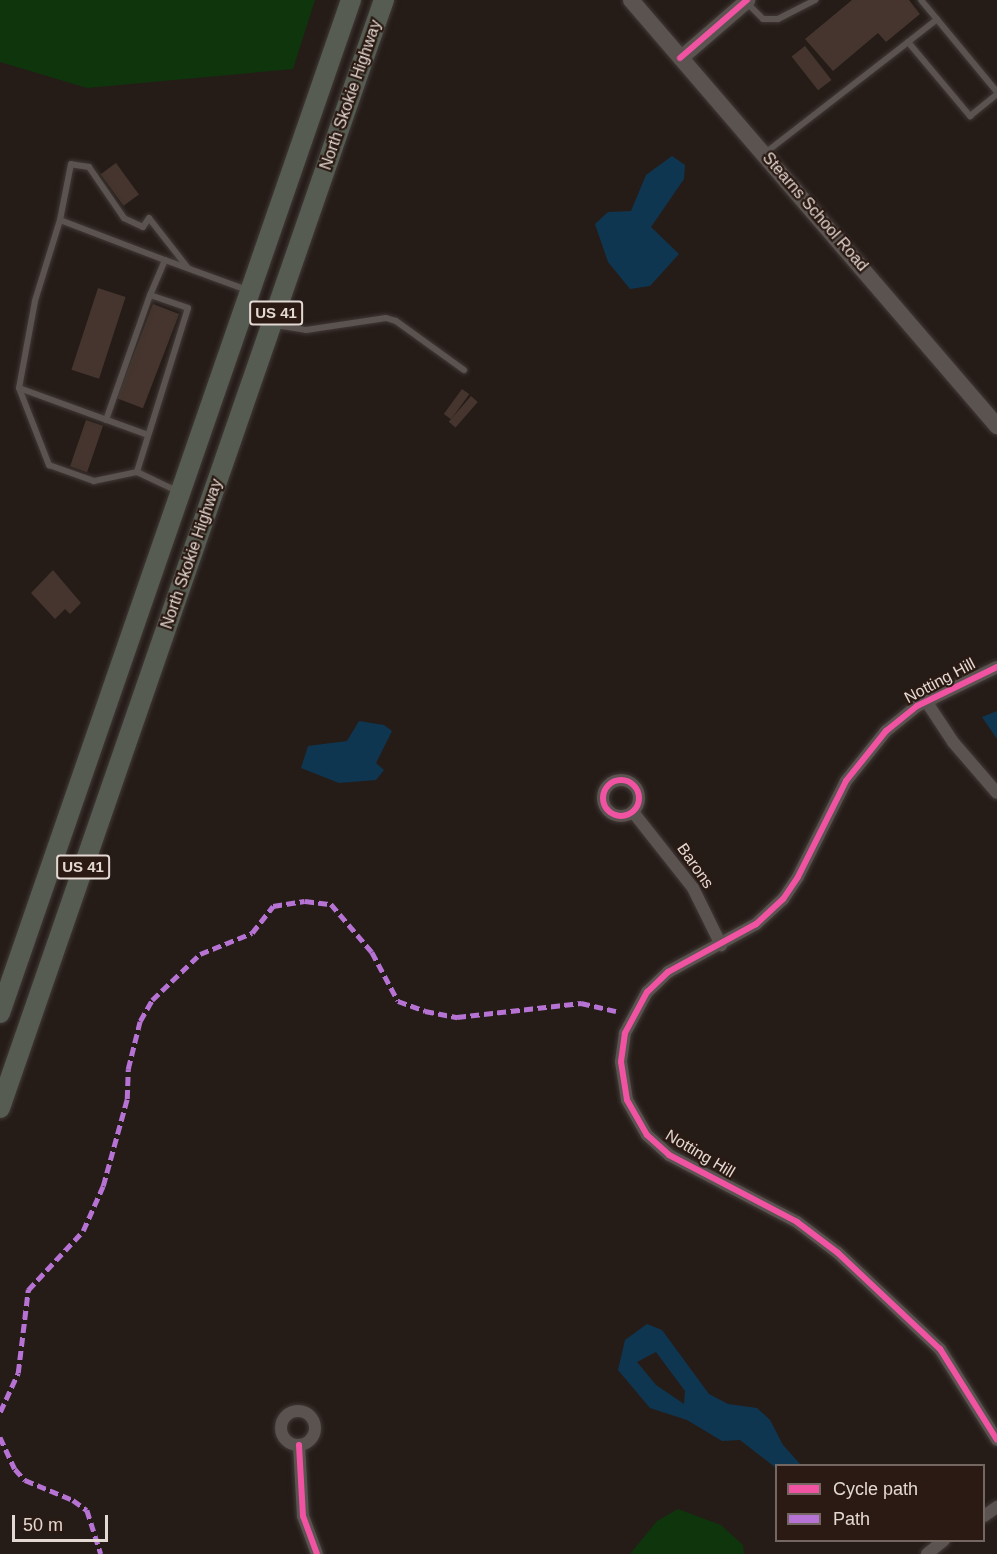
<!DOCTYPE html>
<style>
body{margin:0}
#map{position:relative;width:997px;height:1554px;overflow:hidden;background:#251c18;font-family:Arial,sans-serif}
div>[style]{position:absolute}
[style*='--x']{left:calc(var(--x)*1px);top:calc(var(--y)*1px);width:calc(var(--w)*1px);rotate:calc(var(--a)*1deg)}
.green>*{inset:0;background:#0f350c}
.water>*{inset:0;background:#0f3651}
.building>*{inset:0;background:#45352e;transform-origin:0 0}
.roads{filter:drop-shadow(0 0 2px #413936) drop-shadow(0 0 2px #413936)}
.service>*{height:6px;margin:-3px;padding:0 3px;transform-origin:3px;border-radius:3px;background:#5a5350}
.minor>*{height:12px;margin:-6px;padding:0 6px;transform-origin:6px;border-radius:6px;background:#5a5350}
.minor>.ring{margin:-6px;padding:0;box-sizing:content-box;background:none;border:12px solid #5a5350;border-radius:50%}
.tertiary>*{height:15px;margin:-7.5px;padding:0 7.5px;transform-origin:7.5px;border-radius:7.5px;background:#5a5350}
.secondary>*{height:16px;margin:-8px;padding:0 8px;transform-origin:8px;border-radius:8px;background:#5a5350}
.trunk>*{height:20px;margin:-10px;padding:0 10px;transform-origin:10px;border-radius:10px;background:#565c52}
.quiet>*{height:4.5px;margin-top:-2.25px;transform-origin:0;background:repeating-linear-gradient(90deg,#b673d3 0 9px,transparent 0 13.5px)}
.cycleway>*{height:6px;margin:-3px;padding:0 3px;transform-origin:3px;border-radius:3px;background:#f153a3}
.cycleway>.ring{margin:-3px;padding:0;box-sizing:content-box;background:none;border:6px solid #f153a3;border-radius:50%}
span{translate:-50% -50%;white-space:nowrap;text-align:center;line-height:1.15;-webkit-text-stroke:4.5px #2a1a13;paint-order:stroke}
.shield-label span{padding:2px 4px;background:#2a1a13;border:2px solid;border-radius:4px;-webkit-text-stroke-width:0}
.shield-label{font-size:15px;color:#e4d8d3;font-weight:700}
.street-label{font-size:16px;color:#e4d8d3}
.legend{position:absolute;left:775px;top:1464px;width:210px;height:78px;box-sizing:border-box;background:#2a1a13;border:2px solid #746660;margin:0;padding:8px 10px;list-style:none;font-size:18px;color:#e4d8d3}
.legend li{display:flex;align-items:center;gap:12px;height:30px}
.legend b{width:30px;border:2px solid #746660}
.scale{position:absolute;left:12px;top:1515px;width:96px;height:27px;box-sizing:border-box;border:3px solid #e4d8d3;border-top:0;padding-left:8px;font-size:18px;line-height:21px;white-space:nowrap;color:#e4d8d3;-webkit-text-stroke:4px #2a1a13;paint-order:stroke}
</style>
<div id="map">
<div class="green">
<i style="clip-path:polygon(0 0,315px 0,293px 69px,87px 88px,0 62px)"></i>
<i style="clip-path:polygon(678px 1509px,721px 1525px,743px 1545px,744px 1554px,630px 1554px,657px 1521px)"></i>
</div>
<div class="water">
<i style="clip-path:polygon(672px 156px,685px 165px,684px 179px,651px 227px,679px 254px,650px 286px,630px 289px,608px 262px,595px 224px,608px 212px,631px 211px,646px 175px)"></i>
<i style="clip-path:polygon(997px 711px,997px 739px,982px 717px)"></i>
<i style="clip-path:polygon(359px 721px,384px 725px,392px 731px,376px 763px,384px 770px,376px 780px,339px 783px,301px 768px,308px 746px,347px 741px)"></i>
<i style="clip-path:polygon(evenodd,647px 1324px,662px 1330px,709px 1394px,728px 1404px,757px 1408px,770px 1420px,783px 1445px,801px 1465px,776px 1468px,740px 1440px,722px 1441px,687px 1420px,650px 1408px,618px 1370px,625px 1340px,647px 1324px,656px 1352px,685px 1391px,684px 1404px,656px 1385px,637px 1362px,656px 1352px)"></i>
</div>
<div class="building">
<i style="clip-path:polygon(852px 0,909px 0,920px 14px,886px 42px,878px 33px,833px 71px,805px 39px)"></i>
<i style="left:805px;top:46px;width:43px;height:17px;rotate:52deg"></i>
<i style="left:116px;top:163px;width:39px;height:19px;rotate:54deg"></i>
<i style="left:98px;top:288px;width:29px;height:86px;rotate:18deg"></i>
<i style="left:153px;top:304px;width:28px;height:101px;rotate:21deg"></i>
<i style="left:462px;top:389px;width:9px;height:31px;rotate:36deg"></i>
<i style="left:471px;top:396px;width:9px;height:34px;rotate:41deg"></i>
<i style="left:86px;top:420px;width:18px;height:49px;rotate:19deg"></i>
<i style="clip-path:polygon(53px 570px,81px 603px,70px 614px,65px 609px,55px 619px,31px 593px)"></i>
</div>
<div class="roads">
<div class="service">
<i style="--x:921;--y:0;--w:119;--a:50.4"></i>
<i style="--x:746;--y:2;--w:24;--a:45"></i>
<i style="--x:763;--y:19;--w:15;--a:0"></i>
<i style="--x:778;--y:19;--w:42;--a:-27.2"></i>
<i style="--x:908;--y:42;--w:37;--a:-38"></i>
<i style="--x:765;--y:153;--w:181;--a:-37.8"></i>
<i style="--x:908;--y:42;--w:97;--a:50"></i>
<i style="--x:970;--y:116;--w:35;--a:-39"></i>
<i style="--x:60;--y:220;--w:85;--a:107.2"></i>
<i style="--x:35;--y:301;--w:88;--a:100.4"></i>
<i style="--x:19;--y:388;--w:83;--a:68.7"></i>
<i style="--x:49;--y:465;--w:48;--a:19.6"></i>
<i style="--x:94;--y:481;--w:44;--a:-11.8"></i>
<i style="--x:165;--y:260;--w:38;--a:113"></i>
<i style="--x:150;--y:295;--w:40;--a:18.9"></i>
<i style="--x:188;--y:308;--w:172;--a:107.3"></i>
<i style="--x:137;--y:472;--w:44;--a:25.4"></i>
<i style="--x:188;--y:268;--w:63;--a:-128"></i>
<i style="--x:149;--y:218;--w:11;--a:124"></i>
<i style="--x:143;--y:227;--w:21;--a:-155"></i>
<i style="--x:124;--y:218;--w:62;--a:-124.5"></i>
<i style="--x:89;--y:167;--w:18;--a:-171"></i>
<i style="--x:71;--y:164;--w:57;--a:101.1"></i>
<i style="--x:60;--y:220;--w:112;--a:20.9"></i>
<i style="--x:165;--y:260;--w:87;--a:20.1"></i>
<i style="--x:275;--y:325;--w:31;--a:9"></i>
<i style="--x:306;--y:330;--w:81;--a:-8.5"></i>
<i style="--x:386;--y:318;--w:10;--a:17"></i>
<i style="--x:396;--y:321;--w:84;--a:35.8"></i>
<i style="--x:19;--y:388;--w:137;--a:20"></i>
<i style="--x:106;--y:420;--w:133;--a:-70.6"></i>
</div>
<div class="minor">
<i style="--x:997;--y:667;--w:89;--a:154"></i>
<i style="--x:917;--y:706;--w:40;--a:141"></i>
<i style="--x:886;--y:731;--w:64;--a:128.7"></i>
<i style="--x:846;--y:781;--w:107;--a:116.6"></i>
<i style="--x:798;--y:877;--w:27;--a:124"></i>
<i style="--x:783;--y:899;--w:37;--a:137"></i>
<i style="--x:756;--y:924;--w:100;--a:151.4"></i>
<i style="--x:668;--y:972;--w:29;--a:136"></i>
<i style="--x:647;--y:992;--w:47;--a:118.2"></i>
<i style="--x:625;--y:1033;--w:29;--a:98"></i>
<i style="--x:621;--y:1062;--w:38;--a:81"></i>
<i style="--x:627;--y:1100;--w:40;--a:60.3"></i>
<i style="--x:647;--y:1135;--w:30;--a:42"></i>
<i style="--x:669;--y:1155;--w:144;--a:27.6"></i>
<i style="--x:797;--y:1222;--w:51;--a:37.1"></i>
<i style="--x:838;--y:1253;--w:140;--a:43.3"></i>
<i style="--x:940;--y:1349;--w:107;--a:57.9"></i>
<i style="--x:926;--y:701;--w:49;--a:56.6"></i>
<i style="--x:953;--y:742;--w:67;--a:49.2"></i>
<i class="ring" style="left:603px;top:780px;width:24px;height:24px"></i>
<i style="--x:633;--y:812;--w:97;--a:51.7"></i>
<i style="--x:693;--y:888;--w:64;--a:63.8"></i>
<i class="ring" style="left:281px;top:1411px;width:22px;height:22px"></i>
<i style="--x:299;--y:1445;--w:71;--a:86.8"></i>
<i style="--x:303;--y:1516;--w:40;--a:69.8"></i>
<i style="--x:984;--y:1516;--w:16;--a:-35"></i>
<i style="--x:927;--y:1554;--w:22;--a:-39"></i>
</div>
<div class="tertiary">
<i style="--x:680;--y:58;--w:89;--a:-40.9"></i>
</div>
<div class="secondary">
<i style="--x:631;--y:0;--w:562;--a:49.33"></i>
</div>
<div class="trunk">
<i style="--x:0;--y:1013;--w:1072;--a:-70.89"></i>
<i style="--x:0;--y:1108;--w:1173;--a:-70.89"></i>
</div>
</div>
<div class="quiet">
<i style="--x:0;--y:1412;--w:43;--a:-65.2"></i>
<i style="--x:18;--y:1373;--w:84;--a:-83.1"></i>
<i style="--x:28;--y:1290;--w:81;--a:-47"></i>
<i style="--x:83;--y:1231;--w:49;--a:-66"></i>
<i style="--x:103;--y:1186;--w:90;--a:-74.6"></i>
<i style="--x:127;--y:1099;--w:30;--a:-88"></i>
<i style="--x:128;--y:1069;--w:49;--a:-76"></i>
<i style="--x:140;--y:1021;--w:24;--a:-60"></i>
<i style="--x:152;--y:1000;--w:66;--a:-43.8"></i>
<i style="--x:200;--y:954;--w:56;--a:-22"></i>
<i style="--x:252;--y:933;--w:34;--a:-52"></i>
<i style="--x:273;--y:906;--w:32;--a:-9"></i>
<i style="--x:305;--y:901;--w:26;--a:7"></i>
<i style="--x:331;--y:904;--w:63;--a:49.5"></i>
<i style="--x:372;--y:952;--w:55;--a:62"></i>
<i style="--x:398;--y:1001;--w:29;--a:20"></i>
<i style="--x:425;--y:1011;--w:33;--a:11"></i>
<i style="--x:457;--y:1017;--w:125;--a:-6.4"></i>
<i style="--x:581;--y:1003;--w:36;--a:13"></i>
<i style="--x:0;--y:1437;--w:35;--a:65"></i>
<i style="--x:15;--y:1469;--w:15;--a:48"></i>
<i style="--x:25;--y:1480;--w:52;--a:22.6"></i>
<i style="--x:73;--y:1500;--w:17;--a:36"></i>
<i style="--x:87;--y:1510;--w:46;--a:72.3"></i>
</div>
<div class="cycleway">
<i style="--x:680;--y:58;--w:89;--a:-40.9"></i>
<i style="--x:997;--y:667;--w:89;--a:154"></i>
<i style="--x:917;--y:706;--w:40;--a:141"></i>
<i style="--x:886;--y:731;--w:64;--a:128.7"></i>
<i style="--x:846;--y:781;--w:107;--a:116.6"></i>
<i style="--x:798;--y:877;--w:27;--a:124"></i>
<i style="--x:783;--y:899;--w:37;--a:137"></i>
<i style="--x:756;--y:924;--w:100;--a:151.4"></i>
<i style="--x:668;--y:972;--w:29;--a:136"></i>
<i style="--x:647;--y:992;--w:47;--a:118.2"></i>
<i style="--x:625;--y:1033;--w:29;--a:98"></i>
<i style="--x:621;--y:1062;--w:38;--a:81"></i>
<i style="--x:627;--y:1100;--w:40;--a:60.3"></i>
<i style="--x:647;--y:1135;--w:30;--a:42"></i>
<i style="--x:669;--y:1155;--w:144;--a:27.6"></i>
<i style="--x:797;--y:1222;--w:51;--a:37.1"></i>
<i style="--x:838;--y:1253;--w:140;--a:43.3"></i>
<i style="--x:940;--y:1349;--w:107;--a:57.9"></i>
<i class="ring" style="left:603px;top:780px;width:30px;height:30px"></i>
<i style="--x:299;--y:1445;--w:71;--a:86.8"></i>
<i style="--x:303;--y:1516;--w:40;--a:69.8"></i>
</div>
<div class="shield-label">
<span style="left:276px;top:313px">US 41</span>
<span style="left:83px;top:867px">US 41</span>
</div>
<div class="street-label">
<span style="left:351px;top:95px;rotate:-71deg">North Skokie Highway</span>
<span style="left:815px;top:212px;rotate:49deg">Stearns School Road</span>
<span style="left:192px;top:554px;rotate:-71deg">North Skokie Highway</span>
<span style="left:940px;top:681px;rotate:-28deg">Notting Hill</span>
<span style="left:695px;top:866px;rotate:55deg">Barons</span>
<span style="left:700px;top:1154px;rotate:31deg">Notting Hill</span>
</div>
<ul class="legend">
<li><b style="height:8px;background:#f153a3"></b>Cycle path</li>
<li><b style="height:8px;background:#b673d3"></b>Path</li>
</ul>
<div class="scale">50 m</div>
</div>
